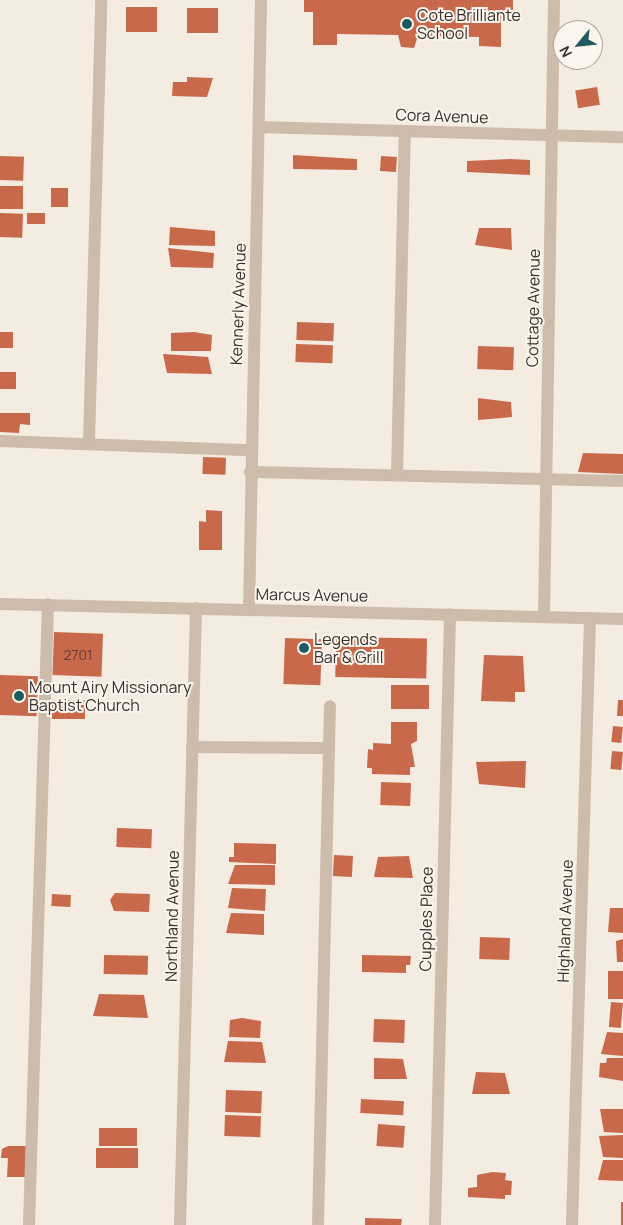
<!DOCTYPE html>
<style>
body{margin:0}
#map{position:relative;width:623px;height:1225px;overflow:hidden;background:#f4ebe1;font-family:Manrope,sans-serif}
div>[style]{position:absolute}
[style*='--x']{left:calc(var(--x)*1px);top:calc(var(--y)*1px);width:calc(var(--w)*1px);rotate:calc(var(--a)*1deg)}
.building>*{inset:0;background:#c8694b;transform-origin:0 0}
.minor>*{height:12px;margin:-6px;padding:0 6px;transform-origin:6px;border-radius:6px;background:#cdbbac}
.dots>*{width:14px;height:14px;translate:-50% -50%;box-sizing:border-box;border:2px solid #fbf5ee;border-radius:50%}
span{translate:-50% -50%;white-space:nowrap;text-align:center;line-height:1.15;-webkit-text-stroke:4px #fbf5ee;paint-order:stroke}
.number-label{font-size:14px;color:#5e3e33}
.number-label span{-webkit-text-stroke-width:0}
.poi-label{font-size:16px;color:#3b302b}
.left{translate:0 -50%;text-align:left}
.street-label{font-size:16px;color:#3b302b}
.north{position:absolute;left:553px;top:20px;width:50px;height:50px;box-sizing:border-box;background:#fbf5ee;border:1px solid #aea6a0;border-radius:50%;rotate:242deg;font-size:14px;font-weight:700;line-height:20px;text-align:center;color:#3b302b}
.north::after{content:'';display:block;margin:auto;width:18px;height:22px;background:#1f5a5e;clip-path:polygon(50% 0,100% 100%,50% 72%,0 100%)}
</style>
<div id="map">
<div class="building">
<i style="clip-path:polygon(304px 0,513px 0,513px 15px,501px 15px,501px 47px,479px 46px,479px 37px,418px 36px,414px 48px,401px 47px,398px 35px,337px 34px,337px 45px,313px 45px,313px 12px,304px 12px)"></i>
<i style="left:126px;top:7px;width:31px;height:25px"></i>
<i style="left:187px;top:8px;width:31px;height:25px"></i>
<i style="clip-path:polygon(187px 77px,213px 78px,207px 97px,172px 96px,173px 82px,187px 82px)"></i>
<i style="left:597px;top:87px;width:18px;height:22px;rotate:81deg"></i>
<i style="clip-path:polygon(293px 155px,357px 159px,357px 170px,293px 169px)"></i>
<i style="left:0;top:156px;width:24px;height:24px;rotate:2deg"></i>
<i style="left:381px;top:156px;width:16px;height:15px;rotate:4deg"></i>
<i style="clip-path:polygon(510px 159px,530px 160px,530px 175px,467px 172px,467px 161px)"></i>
<i style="left:0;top:186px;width:23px;height:23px"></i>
<i style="left:51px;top:188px;width:17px;height:19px"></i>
<i style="left:0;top:213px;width:23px;height:24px;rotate:2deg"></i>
<i style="left:27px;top:213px;width:18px;height:11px"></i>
<i style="clip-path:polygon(170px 227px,215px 231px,215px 246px,169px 245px)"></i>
<i style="clip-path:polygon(479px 228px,511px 228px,512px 250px,475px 245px)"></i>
<i style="clip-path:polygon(168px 248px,214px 253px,213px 268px,171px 267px)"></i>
<i style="left:297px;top:322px;width:37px;height:18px;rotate:2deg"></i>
<i style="left:0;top:332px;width:13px;height:16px"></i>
<i style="clip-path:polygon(194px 332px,212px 335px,211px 351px,171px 351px,171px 333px)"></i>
<i style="left:296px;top:344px;width:37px;height:18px;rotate:2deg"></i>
<i style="left:478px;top:346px;width:36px;height:23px;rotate:2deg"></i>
<i style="clip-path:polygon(163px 354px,208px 357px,212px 374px,167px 373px)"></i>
<i style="left:0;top:372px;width:16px;height:17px"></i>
<i style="clip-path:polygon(478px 398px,511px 402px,512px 417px,478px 420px)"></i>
<i style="clip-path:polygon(0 413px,30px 413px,30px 425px,20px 424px,19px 433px,0 432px)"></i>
<i style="clip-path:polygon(583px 453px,623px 454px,623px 474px,578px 472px)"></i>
<i style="left:203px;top:457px;width:23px;height:17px;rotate:2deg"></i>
<i style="clip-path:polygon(206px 510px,222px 511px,222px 550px,199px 550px,199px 521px,206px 522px)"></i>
<i style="left:54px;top:632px;width:49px;height:43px;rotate:2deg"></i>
<i style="left:336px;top:637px;width:91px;height:40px;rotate:1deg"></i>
<i style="left:285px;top:638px;width:37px;height:46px;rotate:2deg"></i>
<i style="clip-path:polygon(484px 655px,523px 656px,525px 692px,515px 692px,515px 702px,481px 701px)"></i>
<i style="left:0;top:675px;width:38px;height:40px;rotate:2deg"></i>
<i style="left:391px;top:685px;width:38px;height:24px"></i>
<i style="left:52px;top:700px;width:33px;height:19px"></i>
<i style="clip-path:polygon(618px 700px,623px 700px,623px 716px,617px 716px)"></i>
<i style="clip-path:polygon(391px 722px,417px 722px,417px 741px,411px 744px,415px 767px,410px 767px,410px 775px,372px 774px,372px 768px,367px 768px,368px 749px,373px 750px,373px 743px,391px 744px)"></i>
<i style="left:613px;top:726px;width:10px;height:16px;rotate:6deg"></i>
<i style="left:612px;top:751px;width:11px;height:18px;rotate:5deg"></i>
<i style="clip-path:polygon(526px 761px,525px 788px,479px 784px,476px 762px)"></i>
<i style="left:381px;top:782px;width:30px;height:23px;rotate:2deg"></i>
<i style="left:117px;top:828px;width:35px;height:19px;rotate:2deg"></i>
<i style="clip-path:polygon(234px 843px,276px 844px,276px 864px,229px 862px,229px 857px,234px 857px)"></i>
<i style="left:334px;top:855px;width:19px;height:21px;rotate:3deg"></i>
<i style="clip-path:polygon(409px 856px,413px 878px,374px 877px,378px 857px)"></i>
<i style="clip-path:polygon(235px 865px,275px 865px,275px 885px,228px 884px)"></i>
<i style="clip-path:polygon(232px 888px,266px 889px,265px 911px,228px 908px)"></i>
<i style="clip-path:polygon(115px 893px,150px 894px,149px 912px,114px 911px,110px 900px)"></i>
<i style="left:52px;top:894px;width:19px;height:12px;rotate:3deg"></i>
<i style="clip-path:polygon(610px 908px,623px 908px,623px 933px,608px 932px)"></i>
<i style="clip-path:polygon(231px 913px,264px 914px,264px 935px,226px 933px)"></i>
<i style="left:480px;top:937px;width:30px;height:22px;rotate:2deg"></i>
<i style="clip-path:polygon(623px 939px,623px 962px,617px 962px,616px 941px)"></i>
<i style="left:104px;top:955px;width:44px;height:19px;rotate:1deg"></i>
<i style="clip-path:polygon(362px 955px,411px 956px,410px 965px,406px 965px,406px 973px,362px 972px)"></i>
<i style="left:608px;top:971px;width:15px;height:28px"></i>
<i style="clip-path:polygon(99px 994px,144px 995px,148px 1018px,93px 1016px)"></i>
<i style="left:611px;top:1002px;width:12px;height:25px;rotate:5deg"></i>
<i style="clip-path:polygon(242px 1018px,261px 1021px,260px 1038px,229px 1037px,230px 1020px)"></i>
<i style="left:374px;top:1019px;width:31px;height:23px;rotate:2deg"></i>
<i style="clip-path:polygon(607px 1032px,623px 1033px,623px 1056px,601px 1054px)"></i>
<i style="clip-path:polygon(228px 1041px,262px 1042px,266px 1063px,224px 1062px)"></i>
<i style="clip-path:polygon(374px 1058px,403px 1059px,407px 1079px,374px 1079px)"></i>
<i style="clip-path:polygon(607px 1058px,623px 1058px,623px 1081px,599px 1077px,600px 1063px,606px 1063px)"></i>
<i style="clip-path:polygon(476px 1072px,505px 1073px,510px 1094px,472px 1094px)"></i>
<i style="left:226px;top:1090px;width:36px;height:22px;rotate:2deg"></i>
<i style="left:361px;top:1099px;width:43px;height:14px;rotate:3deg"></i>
<i style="clip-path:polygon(600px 1109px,623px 1109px,623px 1133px,604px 1132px)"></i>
<i style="left:225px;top:1115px;width:36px;height:21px;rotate:2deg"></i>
<i style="left:378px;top:1124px;width:27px;height:22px;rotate:4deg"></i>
<i style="left:99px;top:1128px;width:38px;height:18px"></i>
<i style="clip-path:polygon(623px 1135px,623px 1158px,603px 1157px,599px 1136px)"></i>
<i style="clip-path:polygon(8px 1146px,27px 1146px,26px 1177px,7px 1177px,8px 1158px,1px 1158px,2px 1149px)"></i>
<i style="left:96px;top:1148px;width:42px;height:20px"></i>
<i style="clip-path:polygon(603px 1160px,623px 1160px,623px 1181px,598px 1180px)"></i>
<i style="clip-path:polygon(492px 1172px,506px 1173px,505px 1180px,512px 1181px,511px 1195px,505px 1195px,505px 1199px,468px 1197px,468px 1188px,477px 1187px,477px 1175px)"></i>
<i style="left:621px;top:1202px;width:2px;height:23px"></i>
<i style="clip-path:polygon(365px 1218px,402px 1219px,401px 1225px,365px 1225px)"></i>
</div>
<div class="minor">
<i style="--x:259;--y:127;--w:364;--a:1.6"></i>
<i style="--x:0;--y:441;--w:250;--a:2.1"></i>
<i style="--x:89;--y:442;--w:442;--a:-88.4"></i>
<i style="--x:250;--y:472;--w:373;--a:1.4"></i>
<i style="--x:397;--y:475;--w:344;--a:-88.7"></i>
<i style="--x:0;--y:604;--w:623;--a:1.38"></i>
<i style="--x:249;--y:610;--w:610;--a:-88.87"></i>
<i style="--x:544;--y:617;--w:617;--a:-89.07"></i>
<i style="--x:192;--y:747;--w:137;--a:0.4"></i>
<i style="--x:29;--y:1225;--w:621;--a:-88.25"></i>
<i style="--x:180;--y:1225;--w:617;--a:-88.51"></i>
<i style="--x:318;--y:1225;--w:519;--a:-88.68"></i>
<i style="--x:435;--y:1225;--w:611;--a:-88.59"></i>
<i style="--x:572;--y:1225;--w:607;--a:-88.3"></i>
</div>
<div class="dots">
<i style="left:407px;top:24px;background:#1f5a5e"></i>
<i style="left:304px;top:648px;background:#1f5a5e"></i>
<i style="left:19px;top:696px;background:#1f5a5e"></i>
</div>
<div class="number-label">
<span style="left:78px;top:655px">2701</span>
</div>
<div class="poi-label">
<span class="left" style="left:417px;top:24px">Cote Brilliante<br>School</span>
<span class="left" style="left:314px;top:648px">Legends<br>Bar &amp; Grill</span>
<span class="left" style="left:29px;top:696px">Mount Airy Missionary<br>Baptist Church</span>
</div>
<div class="street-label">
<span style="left:442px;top:116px;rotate:2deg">Cora Avenue</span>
<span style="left:238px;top:304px;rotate:-88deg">Kennerly Avenue</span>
<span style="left:533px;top:308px;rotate:-89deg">Cottage Avenue</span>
<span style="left:312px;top:595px;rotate:1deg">Marcus Avenue</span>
<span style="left:172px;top:916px;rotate:-89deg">Northland Avenue</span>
<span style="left:426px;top:919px;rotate:-89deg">Cupples Place</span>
<span style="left:565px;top:921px;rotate:-88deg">Highland Avenue</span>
</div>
<div class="north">N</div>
</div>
